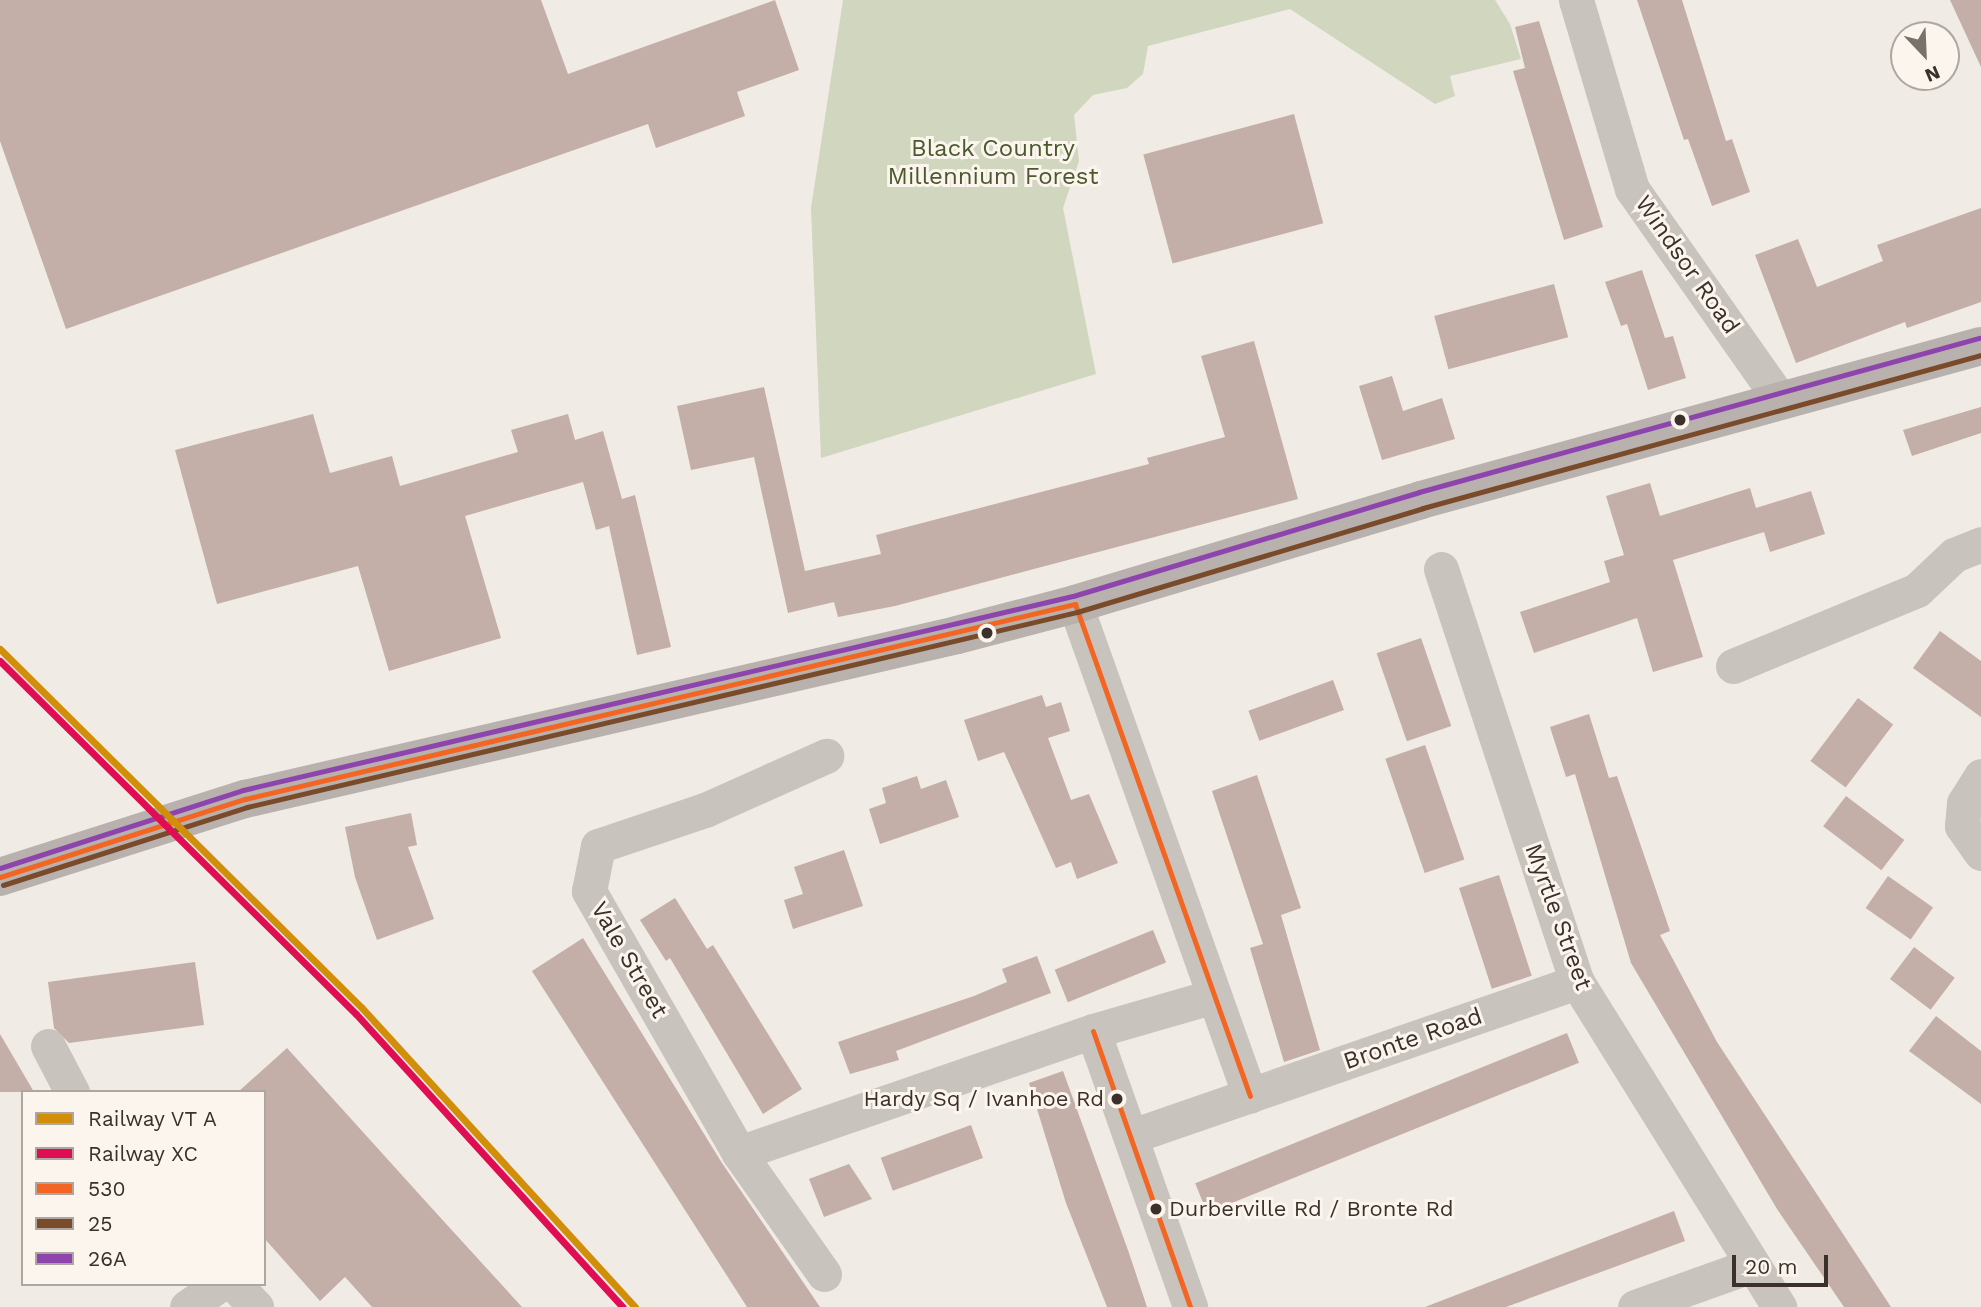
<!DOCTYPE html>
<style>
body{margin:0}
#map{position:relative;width:1981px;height:1307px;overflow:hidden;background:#f0ebe5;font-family:"Work Sans",sans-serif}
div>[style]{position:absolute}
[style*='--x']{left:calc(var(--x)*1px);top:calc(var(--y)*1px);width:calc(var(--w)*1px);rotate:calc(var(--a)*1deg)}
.green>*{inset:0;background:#d1d6bf}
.building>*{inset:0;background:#c3afa7;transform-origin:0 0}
.street>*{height:35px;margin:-17.5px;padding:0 17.5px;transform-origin:17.5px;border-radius:17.5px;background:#c9c3be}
.primary>*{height:38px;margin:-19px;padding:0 19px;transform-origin:19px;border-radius:19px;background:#b8b1ad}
.bus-1>*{height:5px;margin:-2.5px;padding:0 2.5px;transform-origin:2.5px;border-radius:2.5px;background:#f26522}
.bus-2>*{height:5px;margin:-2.5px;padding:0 2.5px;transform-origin:2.5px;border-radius:2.5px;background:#7a4b2a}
.bus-3>*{height:5px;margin:-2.5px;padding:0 2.5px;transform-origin:2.5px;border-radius:2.5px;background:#8e44ad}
.rail-1>*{height:7px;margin:-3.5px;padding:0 3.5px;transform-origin:3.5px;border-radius:3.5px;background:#d18e09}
.rail-2>*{height:7px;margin:-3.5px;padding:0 3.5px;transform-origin:3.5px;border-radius:3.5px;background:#df0d52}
.dots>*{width:19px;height:19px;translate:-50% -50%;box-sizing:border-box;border:4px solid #fbf5ee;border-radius:50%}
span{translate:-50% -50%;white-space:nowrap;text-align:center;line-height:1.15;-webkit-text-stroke:6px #fbf5ee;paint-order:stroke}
.bus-label{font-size:22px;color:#3b302b}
.right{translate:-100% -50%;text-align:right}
.left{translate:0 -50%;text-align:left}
.park-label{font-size:24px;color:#4a5a2e}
.street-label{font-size:24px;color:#3b302b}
.legend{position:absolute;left:21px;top:1090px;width:245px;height:196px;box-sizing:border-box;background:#fbf5ee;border:2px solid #aea6a0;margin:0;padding:9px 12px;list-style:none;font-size:21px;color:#3b302b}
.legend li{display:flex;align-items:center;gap:14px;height:35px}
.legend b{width:35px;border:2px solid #aea6a0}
.north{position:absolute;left:1890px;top:21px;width:70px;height:70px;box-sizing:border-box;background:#fbf5ee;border:2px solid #aea6a0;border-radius:50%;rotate:157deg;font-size:19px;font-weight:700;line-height:28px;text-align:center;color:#3b302b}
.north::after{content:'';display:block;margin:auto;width:24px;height:32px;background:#7a716c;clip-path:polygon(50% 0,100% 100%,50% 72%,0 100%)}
.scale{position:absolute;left:1732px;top:1255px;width:96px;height:32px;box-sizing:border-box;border:4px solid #3b302b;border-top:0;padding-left:9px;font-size:21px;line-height:24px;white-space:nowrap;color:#3b302b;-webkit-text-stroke:5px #fbf5ee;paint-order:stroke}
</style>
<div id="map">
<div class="green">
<i style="clip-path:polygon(843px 0,1495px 0,1510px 24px,1521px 59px,1450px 76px,1455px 96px,1435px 104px,1290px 9px,1148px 46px,1143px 74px,1127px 88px,1093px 95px,1074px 115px,1079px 161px,1063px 208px,1096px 374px,821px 458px,811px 208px)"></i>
</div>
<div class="building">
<i style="clip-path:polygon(0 0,541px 0,568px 74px,775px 0,799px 70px,737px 92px,745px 116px,656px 148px,648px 124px,66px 329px,0 141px)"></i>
<i style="clip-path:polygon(1637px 0,1682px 0,1726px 141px,1732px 139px,1750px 192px,1712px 206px,1688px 139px,1684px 140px)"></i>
<i style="clip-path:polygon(1950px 0,1981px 0,1981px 67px)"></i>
<i style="clip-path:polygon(1539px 21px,1603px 227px,1564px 240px,1513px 71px,1525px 68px,1515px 27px)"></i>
<i style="left:1294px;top:114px;width:113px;height:156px;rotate:75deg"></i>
<i style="clip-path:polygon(1981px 208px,1981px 302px,1907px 328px,1905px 322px,1796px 363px,1755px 255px,1798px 239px,1817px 287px,1883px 261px,1877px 245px)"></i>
<i style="clip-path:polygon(1642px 270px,1665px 338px,1673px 336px,1686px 378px,1648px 390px,1627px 324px,1621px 326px,1605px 282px)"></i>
<i style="left:1554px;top:284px;width:55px;height:124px;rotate:75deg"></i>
<i style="clip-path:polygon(1254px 341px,1298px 499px,895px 606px,838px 617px,834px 602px,788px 613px,754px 457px,691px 470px,677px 406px,764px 387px,805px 571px,881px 554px,876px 535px,1149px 464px,1147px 458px,1225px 437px,1201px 356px)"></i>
<i style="clip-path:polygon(1392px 376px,1403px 411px,1442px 398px,1455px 439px,1382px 460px,1359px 386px)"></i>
<i style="clip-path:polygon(1981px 407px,1981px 433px,1912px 456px,1903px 430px)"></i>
<i style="clip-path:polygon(313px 414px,330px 473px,392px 456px,400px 486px,518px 452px,511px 430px,568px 414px,575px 440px,603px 431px,622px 499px,635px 495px,671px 647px,637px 655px,609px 526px,596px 530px,583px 482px,465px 516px,501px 638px,389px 671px,358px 566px,217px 604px,175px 450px)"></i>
<i style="clip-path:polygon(1650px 483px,1660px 516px,1750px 488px,1756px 508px,1811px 491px,1825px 534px,1770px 552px,1764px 532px,1673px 560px,1703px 657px,1653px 672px,1637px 618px,1534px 653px,1520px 612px,1610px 582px,1604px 561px,1624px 555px,1606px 496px)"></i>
<i style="clip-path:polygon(1940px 631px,1981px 661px,1981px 717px,1913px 668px)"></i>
<i style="left:1421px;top:638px;width:93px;height:47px;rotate:71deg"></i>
<i style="left:1333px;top:680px;width:32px;height:90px;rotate:70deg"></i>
<i style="clip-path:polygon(1042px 695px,1046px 707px,1061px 702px,1070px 731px,1048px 738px,1071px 800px,1089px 794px,1118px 863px,1077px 879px,1071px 862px,1056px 868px,1004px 752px,978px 761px,964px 720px)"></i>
<i style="left:1858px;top:698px;width:44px;height:79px;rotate:37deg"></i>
<i style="clip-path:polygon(1589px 714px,1609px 778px,1617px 776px,1670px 931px,1660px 935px,1717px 1042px,1891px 1307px,1844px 1307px,1777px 1209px,1631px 963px,1575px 774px,1566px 777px,1550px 727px)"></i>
<i style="left:1425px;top:745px;width:121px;height:42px;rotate:71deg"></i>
<i style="clip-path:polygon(1257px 775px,1301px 908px,1281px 915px,1320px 1050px,1284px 1062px,1250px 948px,1263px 944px,1212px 791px)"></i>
<i style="clip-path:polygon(917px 776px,921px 789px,946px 780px,959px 817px,880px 844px,869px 809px,886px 803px,882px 788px)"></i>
<i style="left:1846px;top:796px;width:73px;height:38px;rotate:37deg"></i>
<i style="clip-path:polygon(411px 813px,417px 845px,408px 847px,434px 919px,377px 940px,355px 877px,345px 827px)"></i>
<i style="clip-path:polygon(844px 850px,863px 906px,793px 929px,784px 900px,803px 894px,794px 867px)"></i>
<i style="left:1499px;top:875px;width:106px;height:42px;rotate:72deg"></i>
<i style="left:1888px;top:876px;width:55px;height:39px;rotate:35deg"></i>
<i style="clip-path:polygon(675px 898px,707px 949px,713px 945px,802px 1089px,763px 1114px,670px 958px,666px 961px,640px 920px)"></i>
<i style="left:1153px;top:930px;width:35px;height:106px;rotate:68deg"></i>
<i style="clip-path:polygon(583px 938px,722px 1163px,820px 1307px,747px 1307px,532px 971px)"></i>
<i style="left:1914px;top:947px;width:51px;height:40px;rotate:37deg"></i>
<i style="clip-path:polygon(1037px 956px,1051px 993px,896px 1051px,899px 1060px,850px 1074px,838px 1042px,974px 996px,1007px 982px,1002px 969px)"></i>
<i style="clip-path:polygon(195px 962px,204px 1025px,69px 1043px,54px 1028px,48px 982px)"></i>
<i style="clip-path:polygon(1936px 1016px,1981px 1051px,1981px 1104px,1909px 1051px)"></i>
<i style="left:1567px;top:1033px;width:32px;height:401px;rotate:68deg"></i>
<i style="clip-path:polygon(0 1034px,34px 1092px,0 1092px)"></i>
<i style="clip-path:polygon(287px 1048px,428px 1204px,522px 1307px,372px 1307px,345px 1277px,320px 1301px,264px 1238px,264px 1092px,238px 1092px)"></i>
<i style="clip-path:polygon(1063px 1071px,1129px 1253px,1147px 1307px,1107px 1307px,1066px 1203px,1029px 1083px)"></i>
<i style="left:971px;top:1125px;width:35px;height:96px;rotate:70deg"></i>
<i style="clip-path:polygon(849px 1164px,872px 1199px,824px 1217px,809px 1179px)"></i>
<i style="clip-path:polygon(1674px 1211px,1685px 1241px,1506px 1307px,1425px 1307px)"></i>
</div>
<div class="street">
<i style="--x:1576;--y:0;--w:197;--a:73.5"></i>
<i style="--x:1632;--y:189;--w:259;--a:54.9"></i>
<i style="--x:1441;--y:569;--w:435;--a:71.8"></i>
<i style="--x:1577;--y:982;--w:383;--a:58.1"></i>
<i style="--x:1075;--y:604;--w:522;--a:70.42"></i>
<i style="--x:1733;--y:666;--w:199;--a:-22.4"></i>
<i style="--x:1917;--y:590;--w:51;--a:-43.4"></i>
<i style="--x:1954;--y:555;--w:29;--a:-22"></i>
<i style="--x:1981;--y:776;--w:32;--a:122"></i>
<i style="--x:1964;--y:803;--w:23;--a:95"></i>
<i style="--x:1962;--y:826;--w:33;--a:55"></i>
<i style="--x:1093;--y:1031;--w:293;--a:70.6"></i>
<i style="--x:48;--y:1046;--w:52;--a:62.4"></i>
<i style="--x:1132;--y:1136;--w:471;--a:-19.1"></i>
<i style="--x:739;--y:1153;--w:374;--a:-19"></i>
<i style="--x:1093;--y:1031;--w:126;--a:-16.1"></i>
<i style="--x:824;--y:1274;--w:148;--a:-125.1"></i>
<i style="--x:739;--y:1153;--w:302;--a:-119.8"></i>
<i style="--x:589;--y:891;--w:46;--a:-78.7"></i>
<i style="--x:598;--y:846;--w:113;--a:-18.6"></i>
<i style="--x:705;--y:810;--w:133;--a:-24.1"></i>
<i style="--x:234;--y:1284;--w:32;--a:46"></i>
<i style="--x:187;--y:1307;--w:40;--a:-34.9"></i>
<i style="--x:1635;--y:1307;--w:122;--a:-19.6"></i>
</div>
<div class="primary">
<i style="--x:0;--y:877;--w:257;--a:-17.7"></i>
<i style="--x:245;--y:799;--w:731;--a:-12.97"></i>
<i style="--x:957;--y:635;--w:122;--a:-14.7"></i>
<i style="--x:1075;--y:604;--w:361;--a:-16.7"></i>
<i style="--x:1421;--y:500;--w:581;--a:-15.38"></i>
</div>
<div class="bus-1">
<i style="--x:1075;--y:604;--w:522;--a:70.42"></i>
<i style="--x:0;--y:877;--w:257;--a:-17.7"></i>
<i style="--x:245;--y:799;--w:853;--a:-13.22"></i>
<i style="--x:1093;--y:1031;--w:293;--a:70.6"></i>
</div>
<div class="bus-2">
<i style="--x:3;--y:885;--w:256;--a:-17.7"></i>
<i style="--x:247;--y:807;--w:853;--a:-13.22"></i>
<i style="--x:1077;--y:612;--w:361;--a:-16.7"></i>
<i style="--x:1423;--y:508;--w:579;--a:-15.33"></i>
</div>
<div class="bus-3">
<i style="--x:0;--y:868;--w:255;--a:-17.8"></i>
<i style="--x:243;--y:790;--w:852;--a:-13.16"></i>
<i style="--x:1073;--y:596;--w:361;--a:-16.7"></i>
<i style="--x:1419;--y:492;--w:581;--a:-15.38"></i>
</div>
<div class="rail-1">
<i style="--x:0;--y:649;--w:510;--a:44.76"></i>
<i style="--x:362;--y:1008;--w:405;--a:47.6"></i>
</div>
<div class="rail-2">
<i style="--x:0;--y:661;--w:501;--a:44.76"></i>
<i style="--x:356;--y:1014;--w:396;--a:47.7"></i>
</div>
<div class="dots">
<i style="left:1680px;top:420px;background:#3b302b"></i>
<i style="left:987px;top:633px;background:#3b302b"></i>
<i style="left:1117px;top:1099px;background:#3b302b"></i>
<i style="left:1156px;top:1209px;background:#3b302b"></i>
</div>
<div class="bus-label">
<span class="right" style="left:1104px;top:1099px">Hardy Sq / Ivanhoe Rd</span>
<span class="left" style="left:1169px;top:1209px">Durberville Rd / Bronte Rd</span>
</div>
<div class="park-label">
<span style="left:993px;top:163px">Black Country<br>Millennium Forest</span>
</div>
<div class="street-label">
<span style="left:1687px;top:265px;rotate:55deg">Windsor Road</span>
<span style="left:1558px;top:917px;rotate:70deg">Myrtle Street</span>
<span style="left:629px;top:960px;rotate:60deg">Vale Street</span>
<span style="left:1413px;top:1039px;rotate:-19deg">Bronte Road</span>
</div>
<ul class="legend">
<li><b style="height:9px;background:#d18e09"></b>Railway VT A</li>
<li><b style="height:9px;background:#df0d52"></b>Railway XC</li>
<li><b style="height:9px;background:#f26522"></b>530</li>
<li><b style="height:9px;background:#7a4b2a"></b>25</li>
<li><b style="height:9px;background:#8e44ad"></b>26A</li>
</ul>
<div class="north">N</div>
<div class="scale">20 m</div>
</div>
